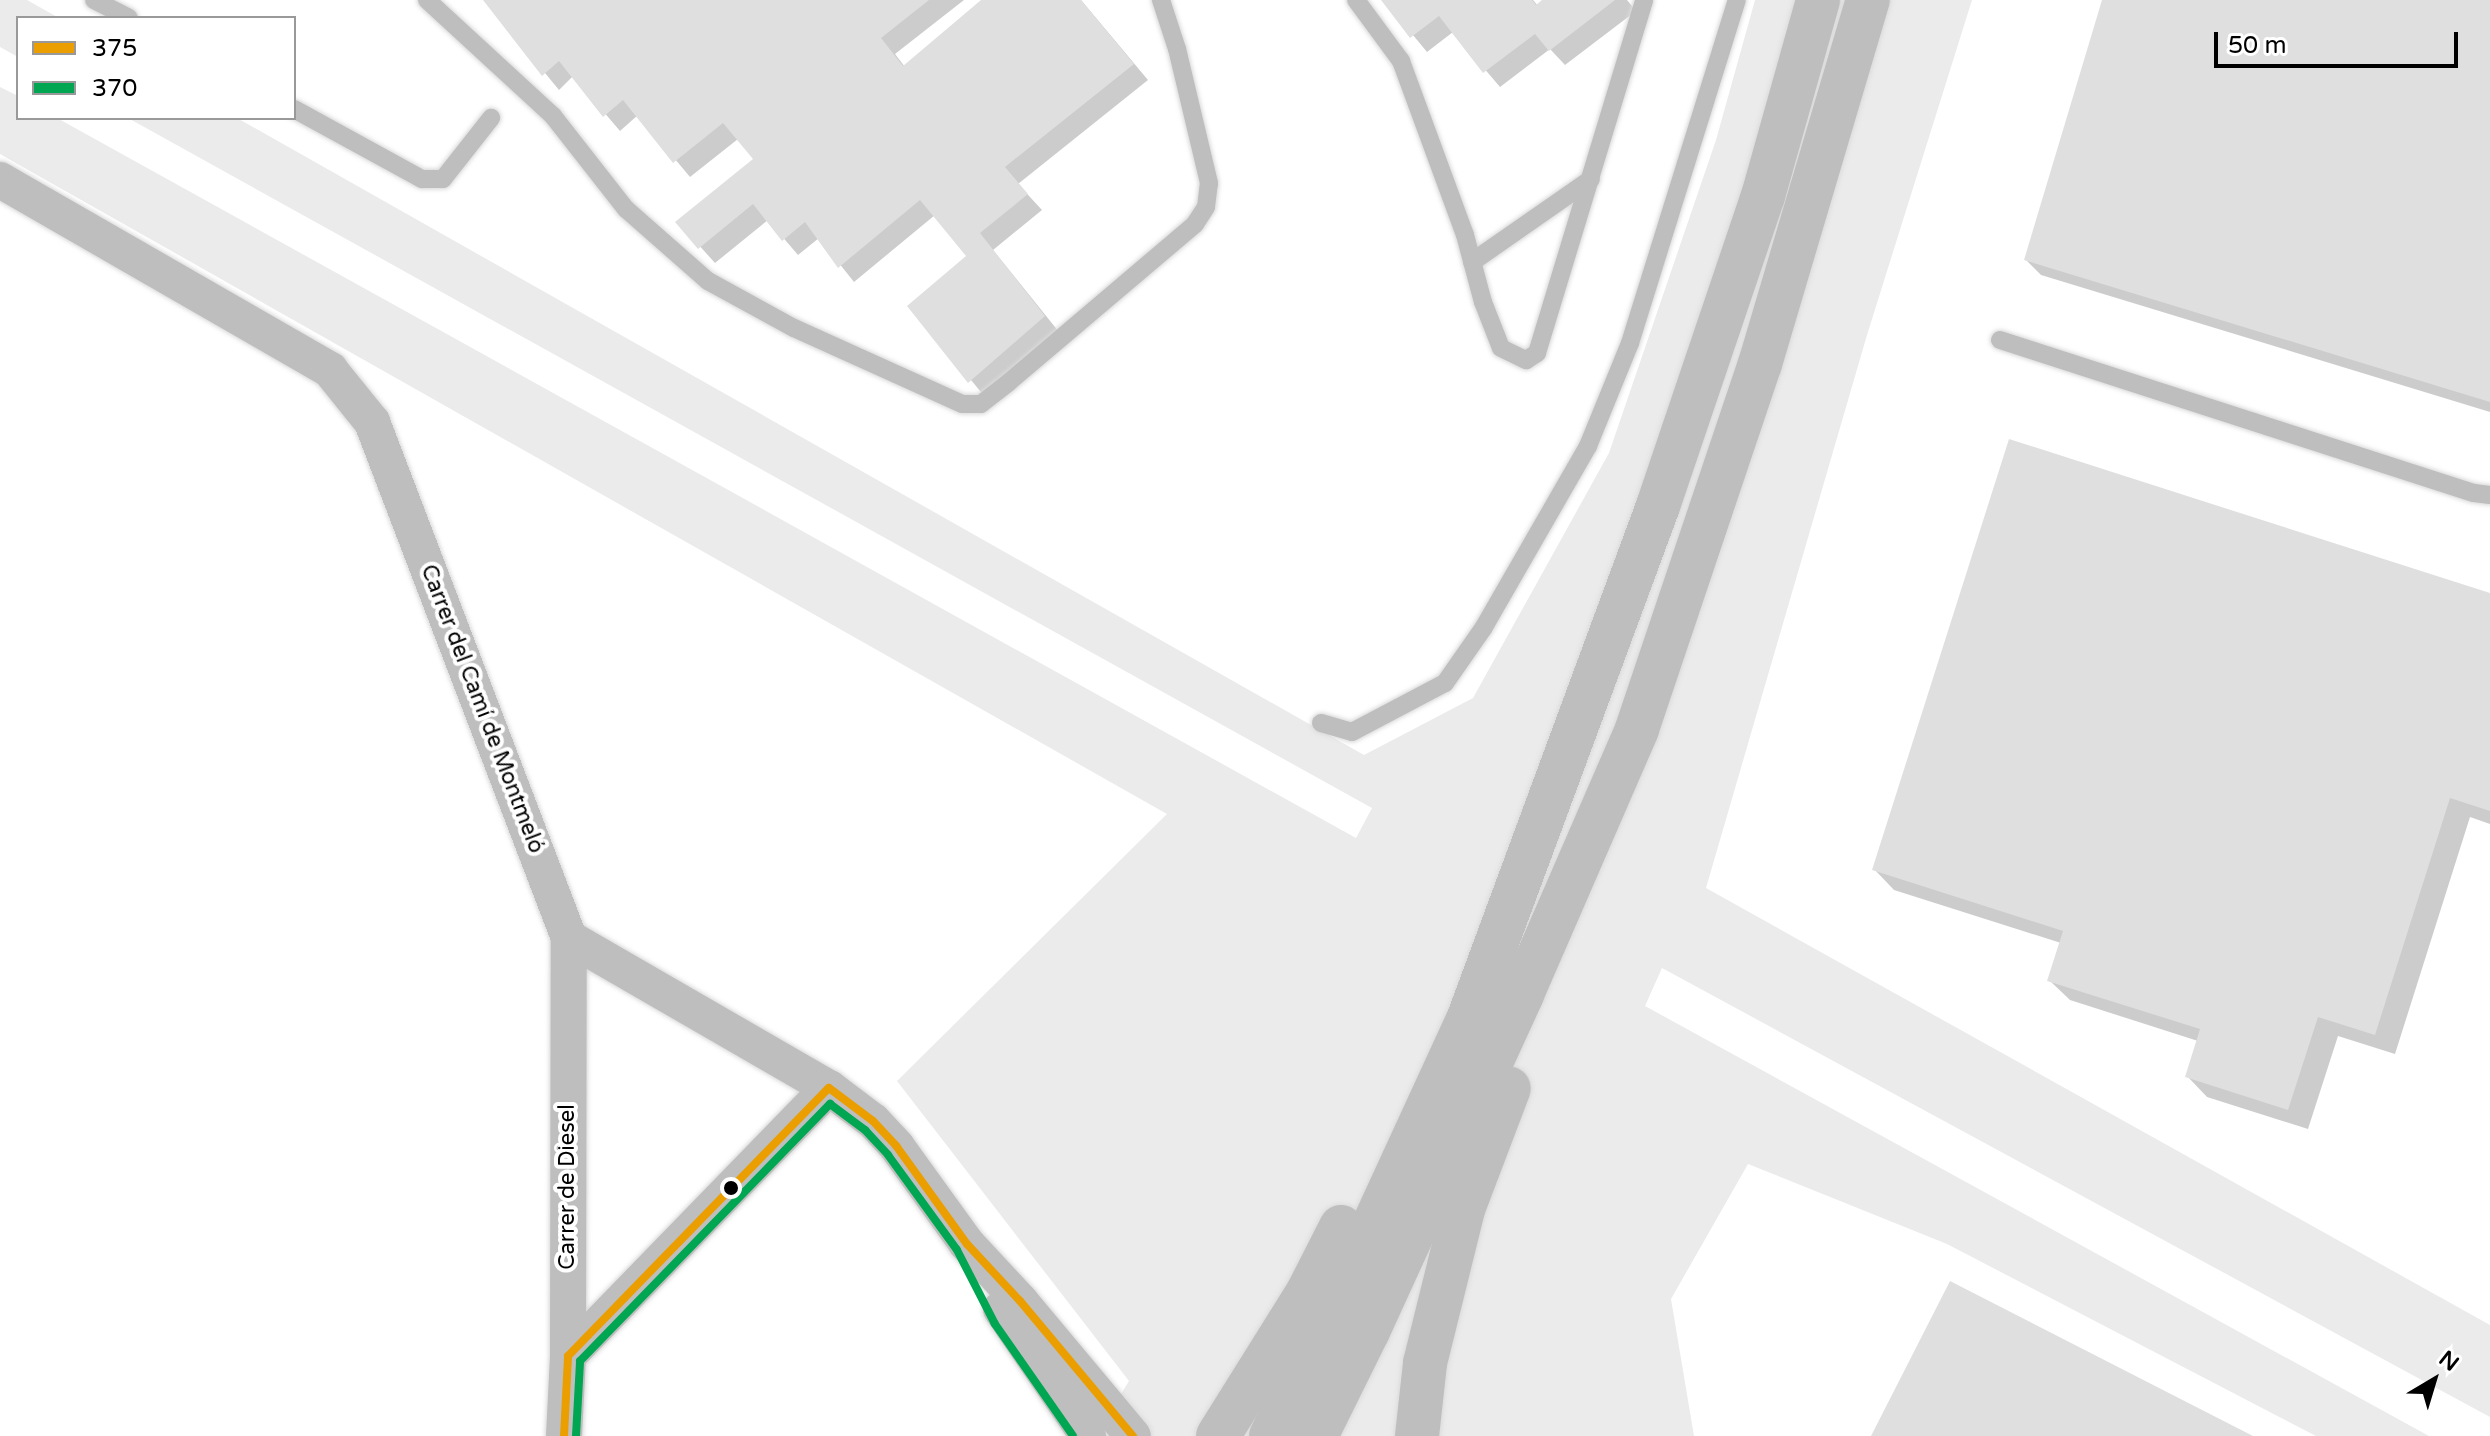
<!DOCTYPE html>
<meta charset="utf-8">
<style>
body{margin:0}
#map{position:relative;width:2490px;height:1436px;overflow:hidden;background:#fff;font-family:"Varela Round",sans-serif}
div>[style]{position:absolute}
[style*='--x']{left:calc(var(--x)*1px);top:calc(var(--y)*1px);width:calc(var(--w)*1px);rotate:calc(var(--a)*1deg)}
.green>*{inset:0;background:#ebebeb}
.shadow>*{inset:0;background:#0003}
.building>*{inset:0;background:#dfdfdf}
.roads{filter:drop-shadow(0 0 2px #dbdbdb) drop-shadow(0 0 2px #dbdbdb)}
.service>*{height:18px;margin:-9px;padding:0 9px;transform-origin:9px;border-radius:9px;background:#bebebe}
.minor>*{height:36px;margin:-18px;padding:0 18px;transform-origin:18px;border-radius:18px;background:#bebebe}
.motorway>*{height:44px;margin:-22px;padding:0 22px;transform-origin:22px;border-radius:22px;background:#bebebe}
.bus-1>*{height:8px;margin:-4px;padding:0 4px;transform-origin:4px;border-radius:4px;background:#eb9e00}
.bus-2>*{height:8px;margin:-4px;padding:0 4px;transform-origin:4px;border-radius:4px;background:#00a651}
.dots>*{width:22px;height:22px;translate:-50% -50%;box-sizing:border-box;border:4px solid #fff;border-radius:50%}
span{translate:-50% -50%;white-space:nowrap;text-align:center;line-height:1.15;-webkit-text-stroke:8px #fff;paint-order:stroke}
.street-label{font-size:22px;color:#000}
.legend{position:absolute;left:16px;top:16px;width:280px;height:104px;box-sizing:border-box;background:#fff;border:2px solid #999;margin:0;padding:10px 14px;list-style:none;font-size:24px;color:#000}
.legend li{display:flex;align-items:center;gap:16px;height:40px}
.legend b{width:40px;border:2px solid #999}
.north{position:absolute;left:2394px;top:1340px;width:80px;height:80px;-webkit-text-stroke:6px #fff;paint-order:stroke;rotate:38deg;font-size:22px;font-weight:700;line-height:32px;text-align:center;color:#000}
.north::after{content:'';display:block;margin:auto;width:28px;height:36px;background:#000;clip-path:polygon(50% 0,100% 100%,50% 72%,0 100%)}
.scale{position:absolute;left:2214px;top:32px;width:244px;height:36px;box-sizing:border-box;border:4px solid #000;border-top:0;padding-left:10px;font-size:24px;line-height:28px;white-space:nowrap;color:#000;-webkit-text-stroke:6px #fff;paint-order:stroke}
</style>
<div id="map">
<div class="green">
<i style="clip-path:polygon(0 0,27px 0,59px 18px,18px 18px,18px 57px,0 47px)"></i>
<i style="clip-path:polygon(1755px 0,1972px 0,1867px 335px,1706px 888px,2490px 1325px,2490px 1417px,1662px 968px,1645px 1006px,2429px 1436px,2316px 1436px,1947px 1244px,1748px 1164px,1671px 1299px,1694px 1436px,1095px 1436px,1129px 1381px,897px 1081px,1167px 814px,0 154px,0 87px,18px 96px,18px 118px,57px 118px,1356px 838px,1372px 808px,128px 118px,237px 118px,1364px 755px,1473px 698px,1609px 453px,1716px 140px)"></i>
</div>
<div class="shadow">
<i style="clip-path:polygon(485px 0,964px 0,895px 54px,905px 67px,984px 0,1081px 0,1148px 80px,1018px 184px,1042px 210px,993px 250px,1059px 332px,985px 397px,910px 306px,969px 256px,935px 215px,854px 282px,819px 238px,798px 255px,768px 220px,715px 263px,678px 222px,756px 160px,738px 139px,690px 177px,638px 115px,620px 131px,573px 76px,559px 90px)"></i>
<i style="clip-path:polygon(1384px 0,1533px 0,1538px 6px,1546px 0,1627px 0,1636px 11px,1565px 65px,1550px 49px,1500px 87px,1453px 32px,1427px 52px)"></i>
<i style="clip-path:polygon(2104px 0,2490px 0,2490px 412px,2041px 275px,2026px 260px)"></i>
<i style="clip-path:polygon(2490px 595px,2490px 824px,2470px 817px,2395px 1054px,2338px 1036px,2308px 1129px,2207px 1097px,2187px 1076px,2198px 1041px,2070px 1000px,2049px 980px,2061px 943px,1894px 890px,1874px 869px)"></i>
</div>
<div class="building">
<i style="clip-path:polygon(483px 0,929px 0,881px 38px,903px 66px,981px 0,1081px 0,1134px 64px,1005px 167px,1028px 194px,980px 233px,1045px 316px,968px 383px,907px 306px,966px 256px,920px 200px,838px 268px,805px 222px,782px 241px,753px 204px,698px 249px,675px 222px,753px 159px,723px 123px,673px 163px,623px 100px,603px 117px,559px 61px,542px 76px)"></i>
<i style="clip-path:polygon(1381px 0,1532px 0,1536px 5px,1542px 0,1615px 0,1549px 51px,1535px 34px,1483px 73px,1439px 16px,1410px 38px)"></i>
<i style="clip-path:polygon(2102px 0,2490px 0,2490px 402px,2024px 260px)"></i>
<i style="clip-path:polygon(2009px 439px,2490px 593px,2490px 811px,2450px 798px,2375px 1035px,2318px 1017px,2288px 1110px,2185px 1077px,2200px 1029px,2047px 981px,2063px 931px,1872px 870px)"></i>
<i style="clip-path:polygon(1950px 1281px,2163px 1390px,2253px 1436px,1871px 1436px)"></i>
</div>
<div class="roads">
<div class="service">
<i style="--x:94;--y:0;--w:39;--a:27"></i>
<i style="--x:427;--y:0;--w:171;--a:42.6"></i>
<i style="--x:553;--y:116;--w:118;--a:51.9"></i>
<i style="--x:626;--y:209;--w:109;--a:41.3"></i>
<i style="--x:708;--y:281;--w:98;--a:28.7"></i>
<i style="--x:794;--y:328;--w:184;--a:24.3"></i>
<i style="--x:962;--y:404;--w:19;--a:0"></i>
<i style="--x:981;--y:404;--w:36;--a:-38"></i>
<i style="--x:1009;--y:382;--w:244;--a:-40.3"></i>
<i style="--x:1195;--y:224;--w:20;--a:-57"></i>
<i style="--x:1206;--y:207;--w:24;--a:-83"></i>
<i style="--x:1209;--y:183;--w:138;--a:-103.4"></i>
<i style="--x:1177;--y:49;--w:52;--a:-108.1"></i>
<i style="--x:1356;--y:0;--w:76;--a:53.6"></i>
<i style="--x:1401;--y:61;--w:185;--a:69.8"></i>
<i style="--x:1465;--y:235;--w:69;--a:75"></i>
<i style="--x:1483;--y:302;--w:49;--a:68.6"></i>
<i style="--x:1501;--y:348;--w:28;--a:26"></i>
<i style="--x:1526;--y:360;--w:13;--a:-32"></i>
<i style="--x:1537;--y:353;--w:369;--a:-73.1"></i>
<i style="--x:294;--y:109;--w:146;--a:28.7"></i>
<i style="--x:422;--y:179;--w:21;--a:0"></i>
<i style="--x:443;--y:179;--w:78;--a:-51.8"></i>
<i style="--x:1472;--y:262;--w:145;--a:-34.9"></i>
<i style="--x:2000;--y:340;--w:498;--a:17.9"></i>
<i style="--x:2474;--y:493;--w:16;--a:7"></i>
<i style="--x:1321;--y:723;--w:32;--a:16"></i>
<i style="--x:1352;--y:732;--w:105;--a:-27.8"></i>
<i style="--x:1445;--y:683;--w:68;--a:-55.1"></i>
<i style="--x:1484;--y:627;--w:209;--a:-60.1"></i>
<i style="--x:1588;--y:446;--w:111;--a:-67.8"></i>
<i style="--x:1630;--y:343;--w:359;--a:-72.7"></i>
</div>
<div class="minor">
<i style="--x:0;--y:180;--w:381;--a:29.9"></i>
<i style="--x:330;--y:370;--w:67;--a:51.1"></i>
<i style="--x:372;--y:422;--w:552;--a:69.1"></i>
<i style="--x:569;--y:938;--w:300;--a:30"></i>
<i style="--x:829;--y:1088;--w:55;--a:36.9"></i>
<i style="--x:873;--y:1121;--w:35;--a:47"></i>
<i style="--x:897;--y:1147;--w:120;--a:54.2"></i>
<i style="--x:967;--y:1244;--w:78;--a:47.1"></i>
<i style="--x:1020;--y:1301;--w:176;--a:50.1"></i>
<i style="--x:1001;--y:1309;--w:154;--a:55.6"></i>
<i style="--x:568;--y:1356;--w:374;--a:-45.8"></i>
<i style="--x:564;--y:1436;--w:80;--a:-87.1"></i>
<i style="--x:568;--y:1356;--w:418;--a:-89.9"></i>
</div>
<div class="motorway">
<i style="--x:1218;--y:1436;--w:170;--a:-58"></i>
<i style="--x:1308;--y:1292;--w:73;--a:-63.1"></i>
<i style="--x:1271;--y:1436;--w:140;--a:-63.3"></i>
<i style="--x:1334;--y:1311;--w:320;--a:-65.3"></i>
<i style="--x:1468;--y:1020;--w:548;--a:-69.71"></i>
<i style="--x:1658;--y:506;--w:327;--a:-71.3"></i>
<i style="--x:1763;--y:196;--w:204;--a:-74.3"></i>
<i style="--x:1316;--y:1436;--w:117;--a:-63.7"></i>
<i style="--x:1368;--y:1331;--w:371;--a:-65.4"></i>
<i style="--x:1522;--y:994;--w:289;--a:-66.5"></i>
<i style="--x:1637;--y:729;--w:385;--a:-71.4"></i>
<i style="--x:1760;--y:364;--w:380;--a:-73.5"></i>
<i style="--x:1417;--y:1436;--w:73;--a:-83.7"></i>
<i style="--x:1425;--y:1363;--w:159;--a:-76.1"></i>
<i style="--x:1463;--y:1209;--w:129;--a:-69.2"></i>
</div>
</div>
<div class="bus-1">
<i style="--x:564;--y:1436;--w:80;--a:-87.1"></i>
<i style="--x:568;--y:1356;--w:374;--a:-45.8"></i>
<i style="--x:829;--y:1088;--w:55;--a:36.9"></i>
<i style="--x:873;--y:1121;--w:35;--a:47"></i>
<i style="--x:897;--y:1147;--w:120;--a:54.2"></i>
<i style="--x:967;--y:1244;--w:78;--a:47.1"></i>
<i style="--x:1020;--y:1301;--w:176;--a:50.1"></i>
</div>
<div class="bus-2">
<i style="--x:576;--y:1436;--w:75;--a:-86.9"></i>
<i style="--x:580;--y:1361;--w:359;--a:-45.8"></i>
<i style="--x:830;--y:1104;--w:44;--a:36.6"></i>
<i style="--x:865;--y:1130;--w:34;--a:47"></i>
<i style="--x:888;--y:1155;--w:117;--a:54"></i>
<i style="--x:957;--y:1250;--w:83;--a:62.8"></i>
<i style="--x:995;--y:1324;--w:136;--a:55.1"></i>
</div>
<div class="dots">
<i style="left:731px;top:1188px;background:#000"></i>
</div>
<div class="street-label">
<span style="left:482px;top:709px;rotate:69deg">Carrer del Camí de Montmeló</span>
<span style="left:568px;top:1187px;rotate:-90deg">Carrer de Diesel</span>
</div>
<ul class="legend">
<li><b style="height:10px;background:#eb9e00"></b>375</li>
<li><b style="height:10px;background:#00a651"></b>370</li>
</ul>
<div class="north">N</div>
<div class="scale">50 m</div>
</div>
